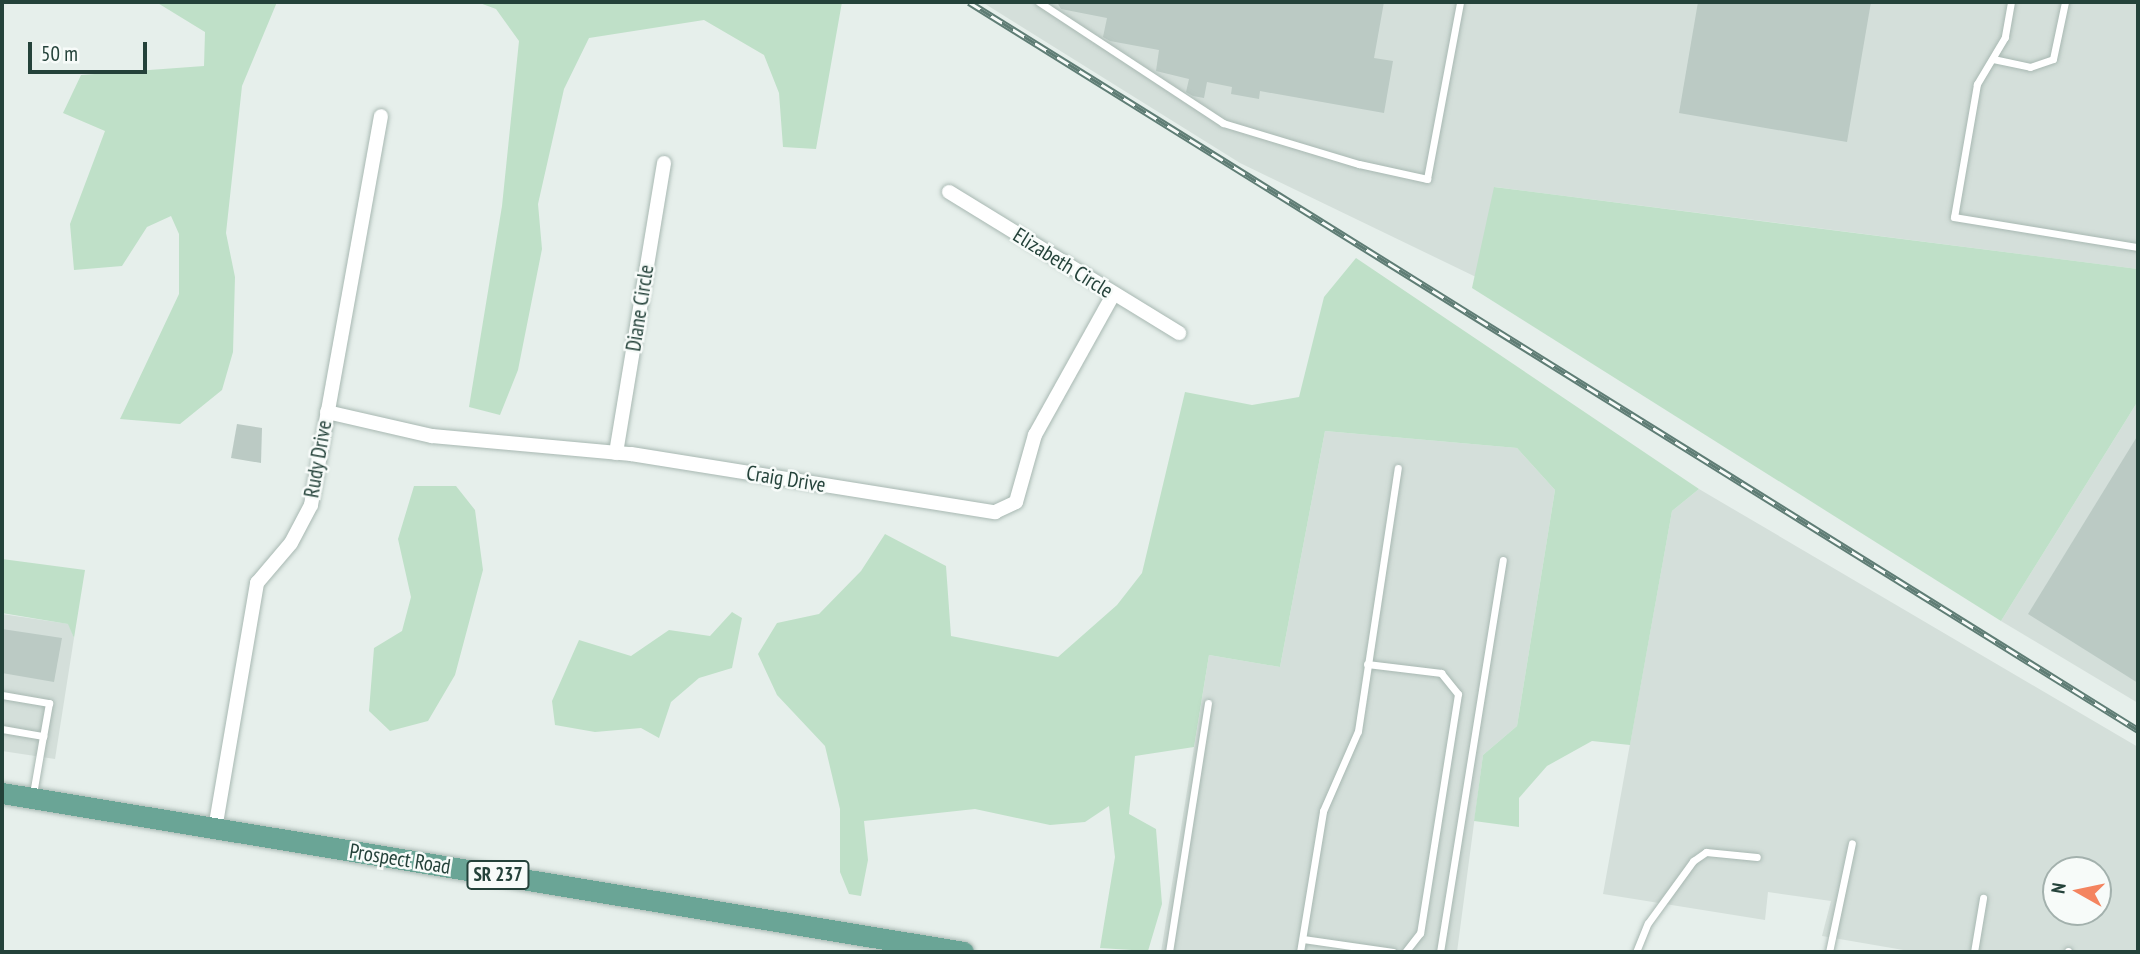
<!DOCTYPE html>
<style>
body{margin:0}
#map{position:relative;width:2140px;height:954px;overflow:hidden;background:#e6efeb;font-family:"PT Sans Narrow",sans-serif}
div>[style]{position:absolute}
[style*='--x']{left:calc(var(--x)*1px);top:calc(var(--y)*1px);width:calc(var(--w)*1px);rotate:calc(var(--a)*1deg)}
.built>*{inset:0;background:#d4dfda}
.green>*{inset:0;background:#bfe0c8}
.building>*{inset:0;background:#bbcac4}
.roads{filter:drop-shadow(0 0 2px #a8b8b2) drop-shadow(0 0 2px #a8b8b2)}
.service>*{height:7px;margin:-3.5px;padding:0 3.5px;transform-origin:3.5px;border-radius:3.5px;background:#fff}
.minor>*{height:14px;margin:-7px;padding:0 7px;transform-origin:7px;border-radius:7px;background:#fff}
.primary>*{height:21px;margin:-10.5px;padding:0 10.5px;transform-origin:10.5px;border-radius:10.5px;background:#6aa596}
.rail>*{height:7px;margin-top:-3.5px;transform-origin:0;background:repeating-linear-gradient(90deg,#f7fbf9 0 13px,#5f7d75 0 26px);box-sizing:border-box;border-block:2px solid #5f7d75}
span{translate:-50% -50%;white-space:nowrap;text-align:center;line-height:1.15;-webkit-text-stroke:5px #f7fbf9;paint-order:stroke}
.shield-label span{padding:2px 5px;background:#f7fbf9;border:2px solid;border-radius:5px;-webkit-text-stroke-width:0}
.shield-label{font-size:19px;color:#24423a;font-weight:700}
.street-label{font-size:21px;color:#24423a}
.frame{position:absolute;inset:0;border:4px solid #24423a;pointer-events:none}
.north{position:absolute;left:2042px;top:856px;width:70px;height:70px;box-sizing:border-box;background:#f7fbf9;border:2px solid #a3b1ad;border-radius:50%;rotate:279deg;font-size:19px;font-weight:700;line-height:28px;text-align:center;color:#24423a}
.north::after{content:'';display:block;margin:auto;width:24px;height:32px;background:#f4845f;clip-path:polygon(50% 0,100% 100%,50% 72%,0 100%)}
.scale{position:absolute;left:28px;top:42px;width:119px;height:32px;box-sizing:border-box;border:4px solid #24423a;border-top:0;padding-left:9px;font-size:21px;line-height:24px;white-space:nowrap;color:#24423a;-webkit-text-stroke:5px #f7fbf9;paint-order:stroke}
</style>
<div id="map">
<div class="built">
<i style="clip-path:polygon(982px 2px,2138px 2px,2138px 269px,1495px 187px,1476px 277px,1240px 163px)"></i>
<i style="clip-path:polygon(2138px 401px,2138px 703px,2001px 621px)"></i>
<i style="clip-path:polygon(1325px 431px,1517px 448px,1555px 490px,1517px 726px,1483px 755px,1457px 952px,1161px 952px,1209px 655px,1280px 667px)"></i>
<i style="clip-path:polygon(evenodd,1699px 489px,2138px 747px,2138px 952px,1915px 952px,1822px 936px,1831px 901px,1768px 892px,1765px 920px,1603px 894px,1672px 511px,1699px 489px,2056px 870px,2098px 870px,2098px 912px,2056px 912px,2056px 870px)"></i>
<i style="clip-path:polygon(2px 614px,69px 624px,74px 638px,55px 759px,2px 751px)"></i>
</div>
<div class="green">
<i style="clip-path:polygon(156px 2px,277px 2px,242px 86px,226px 233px,235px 277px,233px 352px,222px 390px,180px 424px,120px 419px,179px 294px,179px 234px,171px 216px,147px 227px,122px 266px,74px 270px,70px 224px,105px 131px,63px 113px,81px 75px,204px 66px,205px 32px)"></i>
<i style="clip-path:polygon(477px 2px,842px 2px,816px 149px,783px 147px,779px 93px,764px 55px,704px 20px,589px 38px,564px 89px,538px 204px,542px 249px,518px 370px,500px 415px,469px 407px,502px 206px,519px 41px,496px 9px)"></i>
<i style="clip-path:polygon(1494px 187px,2138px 269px,2138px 401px,2001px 621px,1472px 288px)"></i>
<i style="clip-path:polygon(1356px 258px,1699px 489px,1672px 511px,1630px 745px,1592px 741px,1547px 766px,1519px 798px,1519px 827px,1474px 821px,1483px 755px,1517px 726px,1555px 490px,1517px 448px,1325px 431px,1280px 667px,1209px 655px,1194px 747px,1135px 756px,1129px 814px,1156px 829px,1162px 904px,1148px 951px,1100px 948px,1115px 857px,1109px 806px,1085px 822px,1050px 825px,975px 809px,864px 821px,868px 860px,861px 896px,849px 894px,840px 872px,840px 809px,825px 746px,777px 695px,758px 654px,777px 623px,819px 614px,861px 571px,885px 534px,946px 566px,951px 636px,1058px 657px,1117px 605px,1142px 573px,1185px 392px,1252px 405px,1299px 397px,1324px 297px)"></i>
<i style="clip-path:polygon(414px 486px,456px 486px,475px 510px,483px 570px,455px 675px,428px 721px,390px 731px,369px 711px,374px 648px,402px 631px,411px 597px,398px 539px)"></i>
<i style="clip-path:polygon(2px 559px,85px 570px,74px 638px,68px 624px,2px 613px)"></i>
<i style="clip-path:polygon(732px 612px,742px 618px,732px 668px,699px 678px,671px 702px,659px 738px,641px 728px,595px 732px,555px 725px,552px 701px,579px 640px,631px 656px,669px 630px,710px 636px)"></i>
</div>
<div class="building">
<i style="clip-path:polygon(1057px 2px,1384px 2px,1374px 58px,1393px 61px,1384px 113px,1260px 91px,1259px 99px,1231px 94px,1232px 87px,1207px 82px,1204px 98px,1193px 96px,1186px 92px,1189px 79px,1156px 71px,1159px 50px,1110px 41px,1103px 37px,1107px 18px,1061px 9px)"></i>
<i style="clip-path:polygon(1698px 2px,1871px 2px,1847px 142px,1679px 113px)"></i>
<i style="clip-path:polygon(237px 424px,262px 428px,261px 463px,231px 458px)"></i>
<i style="clip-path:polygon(2138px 435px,2138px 683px,2028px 614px)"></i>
<i style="clip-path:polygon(2px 629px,62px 638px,54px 682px,2px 673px)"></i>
</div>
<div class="roads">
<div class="service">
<i style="--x:1039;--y:2;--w:220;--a:33.3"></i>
<i style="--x:1223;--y:123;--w:142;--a:16.8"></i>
<i style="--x:1359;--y:164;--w:70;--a:12.4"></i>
<i style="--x:1427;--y:179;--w:180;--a:-79.4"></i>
<i style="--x:2011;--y:2;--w:36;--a:100"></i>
<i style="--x:2005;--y:37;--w:55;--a:120.8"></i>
<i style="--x:1977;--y:84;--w:135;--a:99.8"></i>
<i style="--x:1954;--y:217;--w:186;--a:9.3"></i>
<i style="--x:1993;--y:59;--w:38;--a:12"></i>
<i style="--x:2030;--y:67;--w:24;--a:-19"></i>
<i style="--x:2053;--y:59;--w:58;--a:-78.1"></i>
<i style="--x:1367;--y:664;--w:75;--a:6.9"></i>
<i style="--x:1441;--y:673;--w:27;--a:51"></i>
<i style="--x:1458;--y:694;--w:242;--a:99"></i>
<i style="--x:1420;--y:933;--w:24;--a:128"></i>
<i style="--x:2;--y:695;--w:48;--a:9.7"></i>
<i style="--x:49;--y:703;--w:34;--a:100"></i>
<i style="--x:2;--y:729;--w:42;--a:9.7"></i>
<i style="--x:43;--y:736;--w:59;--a:99.8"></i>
<i style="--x:1303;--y:939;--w:91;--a:8.2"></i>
<i style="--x:1169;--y:952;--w:252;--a:-81.1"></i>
<i style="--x:1300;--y:952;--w:143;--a:-80.7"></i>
<i style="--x:1323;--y:811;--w:87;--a:-66.4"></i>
<i style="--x:1358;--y:731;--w:266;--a:-81.4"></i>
<i style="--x:1440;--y:952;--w:397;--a:-80.9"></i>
<i style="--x:1636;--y:952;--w:31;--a:-68"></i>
<i style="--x:1648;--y:923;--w:77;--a:-54"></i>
<i style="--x:1693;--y:861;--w:16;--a:-35"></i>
<i style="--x:1706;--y:852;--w:51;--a:5.6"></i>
<i style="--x:1829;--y:952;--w:111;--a:-78.1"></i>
<i style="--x:1974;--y:952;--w:55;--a:-80.5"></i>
<i style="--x:2068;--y:952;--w:1;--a:-90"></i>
</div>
<div class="minor">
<i style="--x:949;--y:192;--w:270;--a:31.5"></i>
<i style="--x:327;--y:412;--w:108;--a:12.9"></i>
<i style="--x:432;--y:436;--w:200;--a:5.2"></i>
<i style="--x:631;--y:454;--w:369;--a:9.1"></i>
<i style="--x:995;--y:512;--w:23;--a:-25"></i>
<i style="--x:1016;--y:502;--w:70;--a:-74.2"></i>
<i style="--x:1035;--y:435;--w:160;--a:-60.9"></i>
<i style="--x:616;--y:453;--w:294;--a:-80.6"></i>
<i style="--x:215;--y:829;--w:250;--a:-80.3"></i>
<i style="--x:257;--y:583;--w:52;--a:-49.6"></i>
<i style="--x:291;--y:543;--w:43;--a:-62.2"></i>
<i style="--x:311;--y:505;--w:395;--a:-79.8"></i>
</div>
<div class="primary">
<i style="--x:2;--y:793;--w:974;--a:9.39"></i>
</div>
</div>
<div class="rail">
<i style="--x:969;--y:2;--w:1377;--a:31.91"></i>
</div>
<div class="shield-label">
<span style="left:498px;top:875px">SR 237</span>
</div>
<div class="street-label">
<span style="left:1063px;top:263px;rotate:32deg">Elizabeth Circle</span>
<span style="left:640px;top:308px;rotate:-81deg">Diane Circle</span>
<span style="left:318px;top:459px;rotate:-80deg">Rudy Drive</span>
<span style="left:786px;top:479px;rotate:9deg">Craig Drive</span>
<span style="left:400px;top:859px;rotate:9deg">Prospect Road</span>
</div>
<div class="frame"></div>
<div class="north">N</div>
<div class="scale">50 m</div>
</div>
